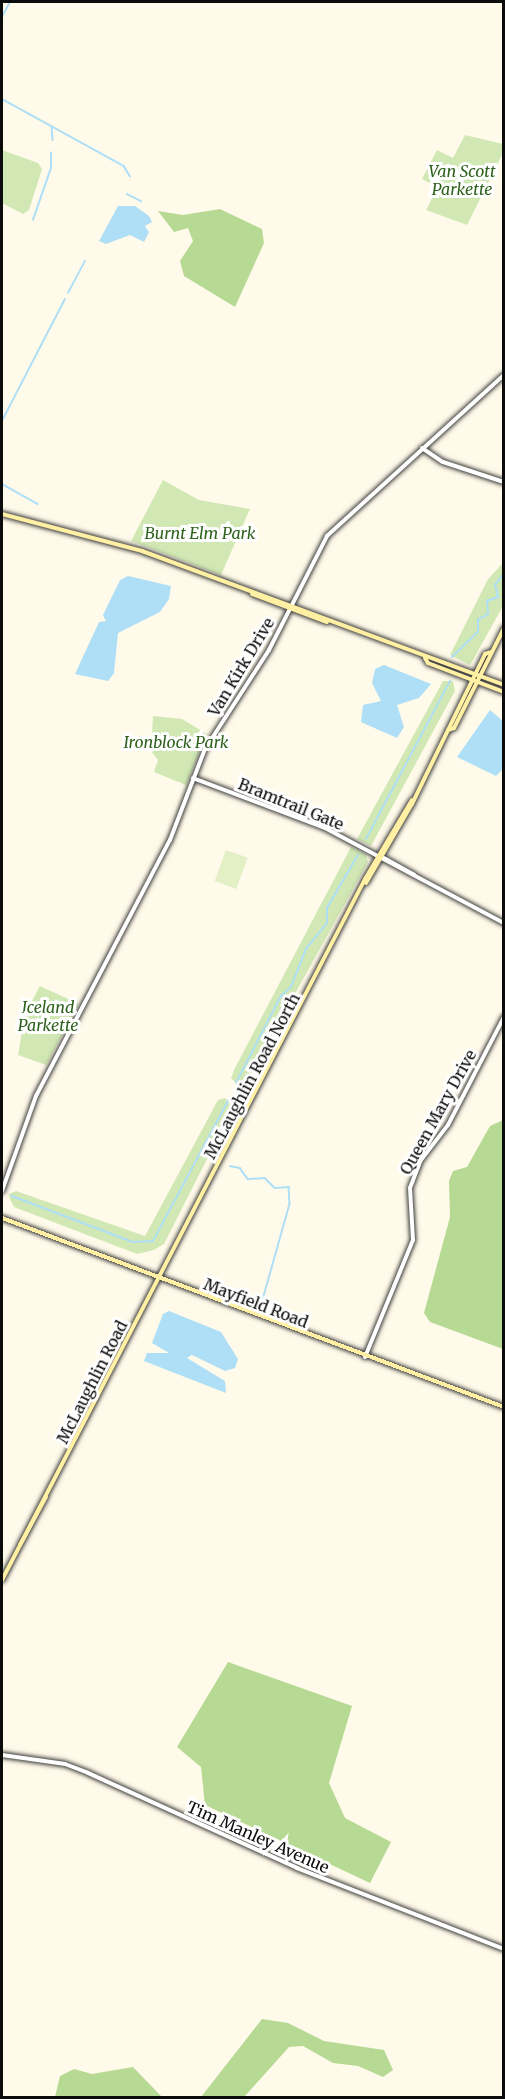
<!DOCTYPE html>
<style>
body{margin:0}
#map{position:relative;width:505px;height:2099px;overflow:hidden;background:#fffae9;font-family:Merriweather,serif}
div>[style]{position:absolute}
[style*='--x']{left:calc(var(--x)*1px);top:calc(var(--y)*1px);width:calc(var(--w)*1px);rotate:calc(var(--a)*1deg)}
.green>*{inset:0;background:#d1e8b4}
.forest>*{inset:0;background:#b6d993}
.pitch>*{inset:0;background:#e3efc5;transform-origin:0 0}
.water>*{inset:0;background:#aedff6}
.stream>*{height:1.5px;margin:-0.75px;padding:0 0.75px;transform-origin:0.75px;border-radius:0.75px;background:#aedff6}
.roads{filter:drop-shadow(0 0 2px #3e3e3e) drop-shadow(0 0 2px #3e3e3e)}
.tertiary>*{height:4px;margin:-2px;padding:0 2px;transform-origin:2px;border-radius:2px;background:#fff}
.secondary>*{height:4px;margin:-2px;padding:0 2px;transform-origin:2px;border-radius:2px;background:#fff0a4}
span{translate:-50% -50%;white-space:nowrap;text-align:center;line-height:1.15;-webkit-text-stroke:6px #fff;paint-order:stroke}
.park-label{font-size:16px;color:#2e621c;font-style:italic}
.street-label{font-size:16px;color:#0b0b0b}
.frame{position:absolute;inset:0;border:3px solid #0b0b0b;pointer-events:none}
</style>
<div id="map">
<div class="green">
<i style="clip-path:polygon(465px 135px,503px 144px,503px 153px,467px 225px,426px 210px,438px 187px,422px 179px,437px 150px,453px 158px)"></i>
<i style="clip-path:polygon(2px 150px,38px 163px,42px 169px,29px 210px,23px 214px,2px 203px)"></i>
<i style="clip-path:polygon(163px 480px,199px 500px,250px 509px,221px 575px,131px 541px)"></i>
<i style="clip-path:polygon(503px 563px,503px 606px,470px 665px,450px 655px,488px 579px)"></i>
<i style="clip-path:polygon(443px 681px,453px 681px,455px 691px,371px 846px,357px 839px)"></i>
<i style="clip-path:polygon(153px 716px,182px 719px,207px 734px,186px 785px,154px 772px,158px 760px,151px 751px)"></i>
<i style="clip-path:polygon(351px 847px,366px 855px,368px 862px,246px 1082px,239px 1086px,231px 1078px,235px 1068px)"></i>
<i style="clip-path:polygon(40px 986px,79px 1004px,46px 1065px,18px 1055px,25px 1014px)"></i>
<i style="clip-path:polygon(225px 1098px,233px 1108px,164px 1244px,154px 1250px,137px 1254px,14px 1207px,10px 1199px,9px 1194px,16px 1191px,145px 1236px,218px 1100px)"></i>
</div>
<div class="forest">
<i style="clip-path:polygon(220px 209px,262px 229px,264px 243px,235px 307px,184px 276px,180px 261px,193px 241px,188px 228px,174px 232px,158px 211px,183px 215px)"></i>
<i style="clip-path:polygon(503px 1120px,503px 1349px,430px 1322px,424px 1313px,450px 1217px,449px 1181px,453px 1171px,467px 1167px,490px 1126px)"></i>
<i style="clip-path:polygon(228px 1662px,352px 1706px,329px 1783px,345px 1818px,391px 1842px,370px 1883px,205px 1805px,201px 1767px,177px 1747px)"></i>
<i style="clip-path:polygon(262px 2019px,288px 2023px,324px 2041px,384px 2050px,393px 2070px,383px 2077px,358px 2066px,333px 2063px,303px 2046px,289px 2047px,244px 2097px,201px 2097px)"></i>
<i style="clip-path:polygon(133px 2067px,162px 2097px,55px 2097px,60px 2076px,74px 2069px,92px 2074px)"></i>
</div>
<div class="pitch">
<i style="left:226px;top:850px;width:23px;height:33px;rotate:20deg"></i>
</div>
<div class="water">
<i style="clip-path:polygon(118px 206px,135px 206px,149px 216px,152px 222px,145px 226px,149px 232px,144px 242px,130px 235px,106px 244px,99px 241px)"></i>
<i style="clip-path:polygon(128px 576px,171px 586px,169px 599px,160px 612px,118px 633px,114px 673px,108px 681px,75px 674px,99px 622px,106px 621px,103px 615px,120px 580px)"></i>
<i style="clip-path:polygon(384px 665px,431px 684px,419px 698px,397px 705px,404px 727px,397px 738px,361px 722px,363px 705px,381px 701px,372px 683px,375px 669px)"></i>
<i style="clip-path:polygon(490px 710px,503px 721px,503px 769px,496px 776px,457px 757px)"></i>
<i style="clip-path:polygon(169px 1311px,221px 1332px,238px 1359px,235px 1368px,225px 1371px,192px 1355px,187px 1358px,225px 1381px,226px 1393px,144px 1361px,147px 1353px,169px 1353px,152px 1343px,163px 1314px)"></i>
</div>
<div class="stream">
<i style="--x:2;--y:17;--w:17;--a:-62"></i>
<i style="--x:2;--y:99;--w:139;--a:28.8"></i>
<i style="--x:124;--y:166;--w:12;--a:59"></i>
<i style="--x:52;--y:126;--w:14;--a:86"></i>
<i style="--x:127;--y:194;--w:16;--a:27"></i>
<i style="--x:33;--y:220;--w:55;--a:-70.9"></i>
<i style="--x:51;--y:168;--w:15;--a:-90"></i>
<i style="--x:68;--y:293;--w:36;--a:-62"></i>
<i style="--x:2;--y:421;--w:137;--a:-62.7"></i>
<i style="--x:2;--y:484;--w:41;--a:29.1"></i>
<i style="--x:452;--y:657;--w:36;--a:-44"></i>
<i style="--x:478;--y:632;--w:12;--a:-90"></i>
<i style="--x:478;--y:620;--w:12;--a:-31"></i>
<i style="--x:488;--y:614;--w:13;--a:-94"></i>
<i style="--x:487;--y:601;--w:12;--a:-20"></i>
<i style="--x:498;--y:597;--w:12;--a:-104"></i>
<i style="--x:495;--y:585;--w:14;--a:-51"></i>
<i style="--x:366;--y:839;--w:179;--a:-62"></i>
<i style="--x:236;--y:1083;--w:98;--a:-62.7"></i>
<i style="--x:281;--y:996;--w:13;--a:-42"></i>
<i style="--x:291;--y:987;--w:41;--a:-68.5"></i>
<i style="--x:306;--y:949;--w:33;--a:-51"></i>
<i style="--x:327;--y:923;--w:15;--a:-90"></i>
<i style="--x:327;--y:908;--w:61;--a:-59.7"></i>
<i style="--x:230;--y:1166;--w:10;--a:11"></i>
<i style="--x:240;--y:1168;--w:14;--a:54"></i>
<i style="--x:248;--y:1179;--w:17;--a:-3"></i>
<i style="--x:265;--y:1178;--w:14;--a:45"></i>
<i style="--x:275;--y:1188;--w:14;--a:-4"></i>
<i style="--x:289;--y:1187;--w:17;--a:87"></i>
<i style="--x:290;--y:1204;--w:111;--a:105.7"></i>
<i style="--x:12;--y:1196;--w:129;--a:20.8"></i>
<i style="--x:133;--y:1242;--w:20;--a:-3"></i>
<i style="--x:153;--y:1241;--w:159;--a:-61.8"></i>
</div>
<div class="roads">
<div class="tertiary">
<i style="--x:422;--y:448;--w:25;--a:34"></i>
<i style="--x:443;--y:462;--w:64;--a:18.2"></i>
<i style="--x:193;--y:778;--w:141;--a:20.7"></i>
<i style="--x:325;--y:828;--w:203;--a:28"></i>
<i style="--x:384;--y:858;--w:35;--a:29"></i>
<i style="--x:2;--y:1191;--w:101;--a:-70.3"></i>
<i style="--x:36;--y:1096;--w:289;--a:-62.4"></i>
<i style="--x:170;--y:840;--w:97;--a:-69"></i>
<i style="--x:205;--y:749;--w:118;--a:-57.1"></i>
<i style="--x:269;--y:650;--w:128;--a:-63"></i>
<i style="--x:327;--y:536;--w:239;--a:-42.3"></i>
<i style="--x:365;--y:1357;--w:126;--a:-67.7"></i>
<i style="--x:413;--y:1240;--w:52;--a:-93.3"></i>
<i style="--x:410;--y:1188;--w:30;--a:-69"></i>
<i style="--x:421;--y:1160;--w:44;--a:-52.4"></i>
<i style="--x:448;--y:1125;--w:122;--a:-62.6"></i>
<i style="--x:2;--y:1755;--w:64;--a:8.1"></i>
<i style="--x:65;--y:1764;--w:25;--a:21"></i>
<i style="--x:88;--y:1773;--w:230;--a:24.4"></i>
<i style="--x:297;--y:1868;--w:222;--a:21.4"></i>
</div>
<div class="secondary">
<i style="--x:2;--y:514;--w:145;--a:14.8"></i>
<i style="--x:142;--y:551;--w:386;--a:20.3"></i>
<i style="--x:252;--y:594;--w:80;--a:20.5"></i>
<i style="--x:425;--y:658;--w:6;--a:59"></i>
<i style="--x:428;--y:663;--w:81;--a:20.9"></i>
<i style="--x:448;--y:730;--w:6;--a:-18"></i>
<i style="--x:454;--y:728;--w:112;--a:-63.4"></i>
<i style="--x:366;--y:883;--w:91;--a:-59.8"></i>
<i style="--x:412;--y:804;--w:167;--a:-64"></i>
<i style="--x:485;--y:654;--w:6;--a:-18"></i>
<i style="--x:2;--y:1218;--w:536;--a:20.63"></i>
<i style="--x:20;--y:1545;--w:55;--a:-61.6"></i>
<i style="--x:2;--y:1580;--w:789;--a:-62.62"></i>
<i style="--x:365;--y:879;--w:92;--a:-59.3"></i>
</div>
</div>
<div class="park-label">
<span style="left:462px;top:180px">Van Scott<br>Parkette</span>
<span style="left:200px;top:533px">Burnt Elm Park</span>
<span style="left:176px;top:742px">Ironblock Park</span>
<span style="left:48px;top:1016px">Iceland<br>Parkette</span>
</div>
<div class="street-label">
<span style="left:241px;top:667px;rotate:-59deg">Van Kirk Drive</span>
<span style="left:291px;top:804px;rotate:22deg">Bramtrail Gate</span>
<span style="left:252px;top:1076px;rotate:-62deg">McLaughlin Road North</span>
<span style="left:438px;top:1112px;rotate:-61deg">Queen Mary Drive</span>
<span style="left:256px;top:1303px;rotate:21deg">Mayfield Road</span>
<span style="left:92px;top:1382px;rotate:-63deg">McLaughlin Road</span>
<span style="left:258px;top:1837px;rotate:24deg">Tim Manley Avenue</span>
</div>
<div class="frame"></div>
</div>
